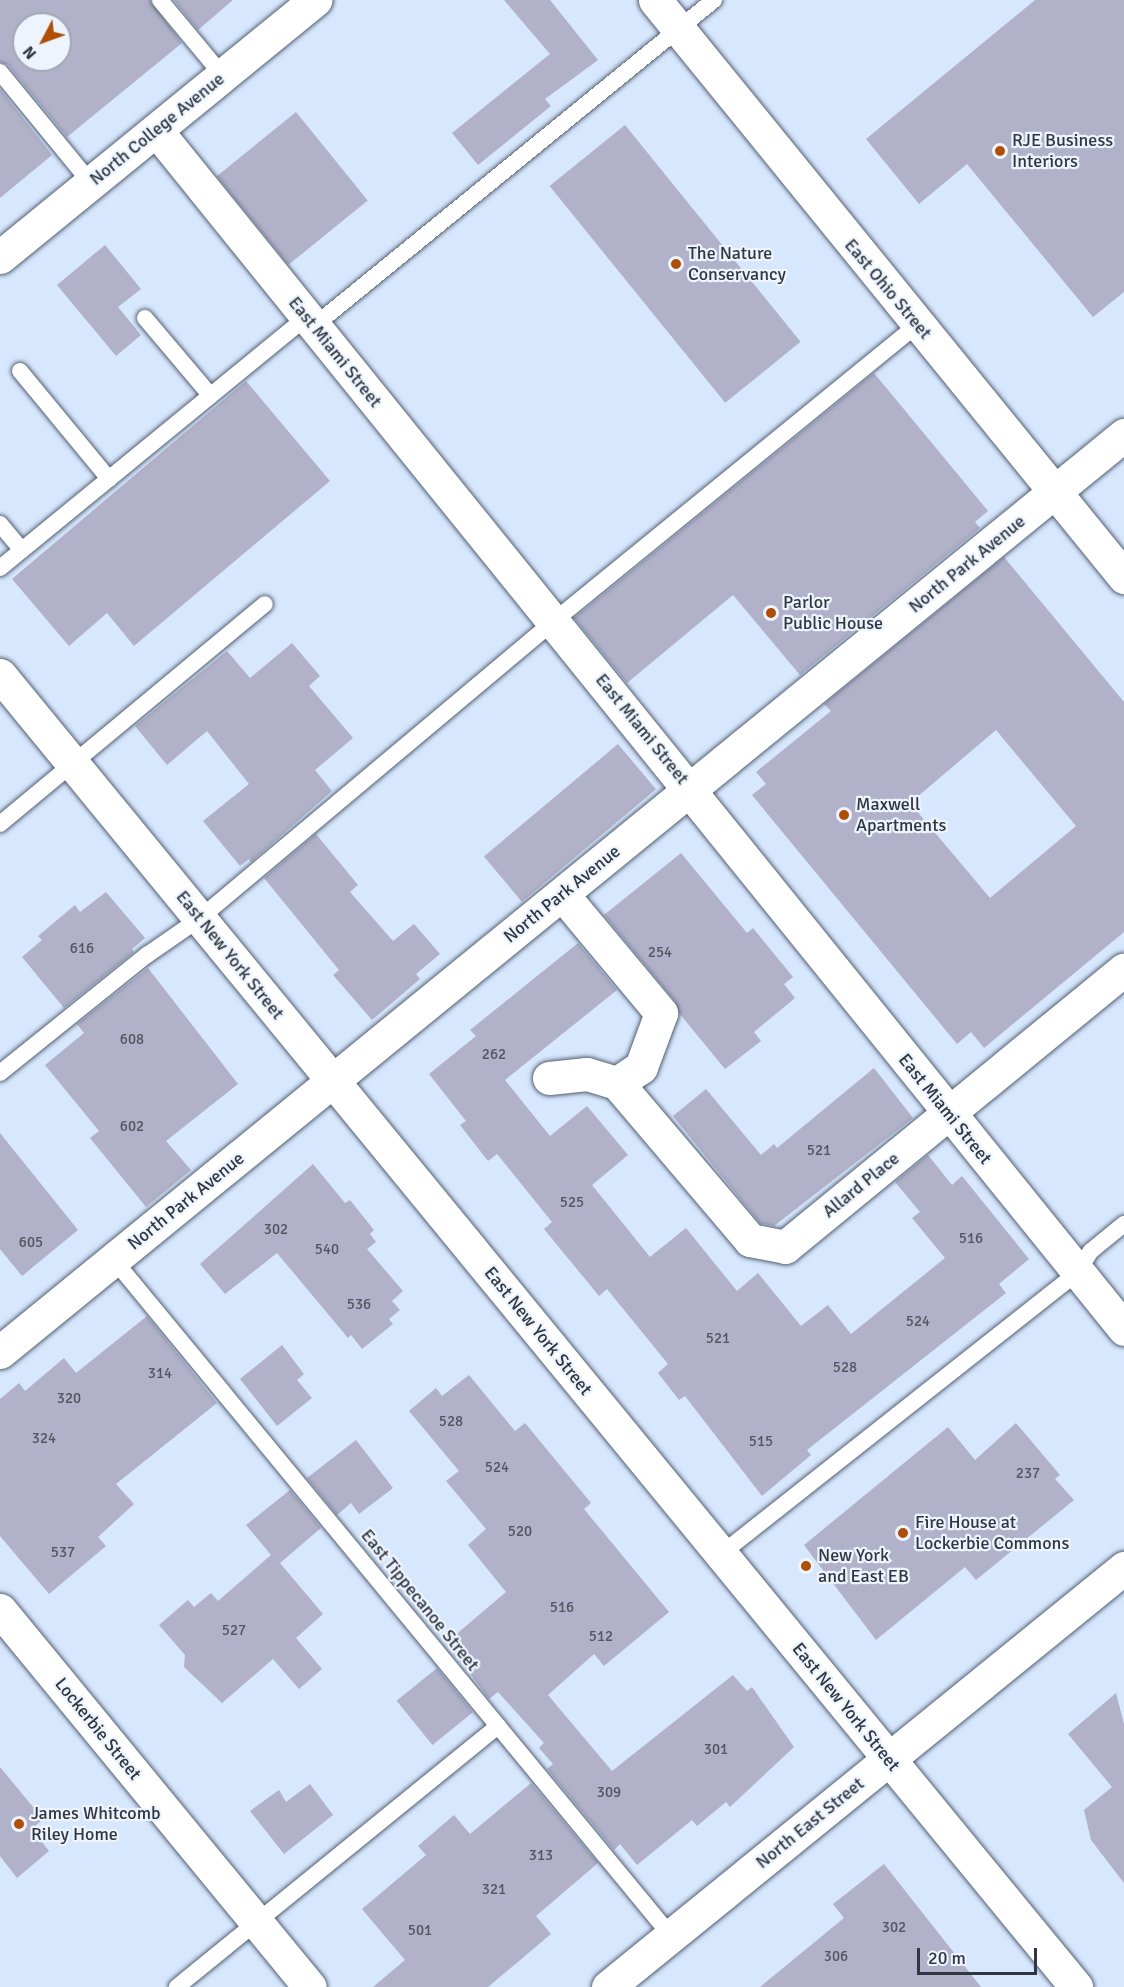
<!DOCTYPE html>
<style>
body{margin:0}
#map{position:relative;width:1124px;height:1987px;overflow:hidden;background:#d7e7fd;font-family:Signika,sans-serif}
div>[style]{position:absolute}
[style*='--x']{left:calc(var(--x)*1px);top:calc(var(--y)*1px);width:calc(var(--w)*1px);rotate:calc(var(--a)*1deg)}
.building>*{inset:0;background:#b1b1c9;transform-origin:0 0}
.roads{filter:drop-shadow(0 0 2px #546174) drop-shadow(0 0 2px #546174)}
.lane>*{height:16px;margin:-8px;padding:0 8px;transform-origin:8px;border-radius:8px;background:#fff}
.street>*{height:33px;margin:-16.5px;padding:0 16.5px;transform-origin:16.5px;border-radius:16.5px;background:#fff}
.secondary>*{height:33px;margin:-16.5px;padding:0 16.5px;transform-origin:16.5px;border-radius:16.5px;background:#fff}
.dots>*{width:16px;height:16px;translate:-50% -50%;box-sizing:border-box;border:3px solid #edf4fd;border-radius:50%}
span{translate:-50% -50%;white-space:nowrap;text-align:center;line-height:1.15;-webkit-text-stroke:4.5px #edf4fd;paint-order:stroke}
.number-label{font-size:15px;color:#515662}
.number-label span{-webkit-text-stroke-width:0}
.street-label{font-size:18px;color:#313740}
.poi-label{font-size:18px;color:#313740}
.left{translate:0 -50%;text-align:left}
.north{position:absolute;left:12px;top:12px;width:60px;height:60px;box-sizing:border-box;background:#edf4fd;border:2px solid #a2a8b1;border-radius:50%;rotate:229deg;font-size:16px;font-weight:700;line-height:24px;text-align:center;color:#313740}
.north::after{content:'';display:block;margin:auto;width:21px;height:27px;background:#ae4e07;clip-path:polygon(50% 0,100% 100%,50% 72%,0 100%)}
.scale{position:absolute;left:917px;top:1948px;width:120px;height:27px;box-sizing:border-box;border:3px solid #313740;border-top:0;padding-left:8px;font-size:18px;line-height:21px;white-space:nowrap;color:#313740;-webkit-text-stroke:4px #edf4fd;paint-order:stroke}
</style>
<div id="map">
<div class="building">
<i style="clip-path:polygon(evenodd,0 0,150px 0,182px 43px,67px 137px,8px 65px,0 62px,0 0,24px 24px,60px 24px,60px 60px,24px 60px,24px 24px)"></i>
<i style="clip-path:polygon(174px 0,233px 0,198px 30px)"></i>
<i style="clip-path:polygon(504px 0,550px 0,598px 60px,545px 99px,551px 106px,478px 165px,452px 133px,550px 54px)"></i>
<i style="clip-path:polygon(1035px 0,1124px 0,1124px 292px,1093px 317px,967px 164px,919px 204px,866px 139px)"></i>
<i style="clip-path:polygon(0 89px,52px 155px,0 198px)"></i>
<i style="left:296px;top:112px;width:114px;height:102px;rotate:51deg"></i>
<i style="left:625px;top:125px;width:279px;height:97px;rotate:51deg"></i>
<i style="clip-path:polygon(105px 245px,141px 289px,118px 307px,141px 335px,116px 356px,57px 285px)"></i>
<i style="clip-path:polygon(874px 373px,988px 511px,975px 522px,980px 528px,800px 675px,733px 595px,627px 683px,574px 618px)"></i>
<i style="clip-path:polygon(246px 381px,330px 481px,134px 646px,107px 613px,69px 646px,12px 579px)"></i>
<i style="clip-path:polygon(evenodd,1004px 557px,1124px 702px,1124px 932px,984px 1048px,971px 1032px,957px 1044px,752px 795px,766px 784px,756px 772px,831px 711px,824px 704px,1004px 557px,996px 730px,1076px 826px,990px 898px,910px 803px,996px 730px)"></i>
<i style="clip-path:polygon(292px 643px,320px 676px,309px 686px,353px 738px,315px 770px,332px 791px,251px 862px,249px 859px,240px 866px,203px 821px,249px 784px,207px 731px,167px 765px,135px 726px,227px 651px,250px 678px)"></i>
<i style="left:618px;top:744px;width:59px;height:175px;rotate:50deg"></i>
<i style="clip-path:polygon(316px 834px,358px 885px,350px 892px,393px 941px,414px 924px,440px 954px,416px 974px,420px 979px,372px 1020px,333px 975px,339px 970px,264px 878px)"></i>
<i style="clip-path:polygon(681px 853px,747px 933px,753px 928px,793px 977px,784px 984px,795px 998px,754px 1032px,761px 1041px,725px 1069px,679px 1013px,675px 1001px,604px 915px)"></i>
<i style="clip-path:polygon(106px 892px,145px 938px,132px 949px,134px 952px,64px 1008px,22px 957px,42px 940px,38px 936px,75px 905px,80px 912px)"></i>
<i style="clip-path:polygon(578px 943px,617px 990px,505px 1080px,550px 1136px,587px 1106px,628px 1155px,592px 1185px,650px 1257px,686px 1228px,737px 1291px,758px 1273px,801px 1326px,828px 1305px,851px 1334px,945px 1258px,912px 1218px,920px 1212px,895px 1182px,928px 1155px,952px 1185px,962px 1176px,1029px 1259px,999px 1284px,1006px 1293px,807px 1450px,811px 1455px,762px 1496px,685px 1396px,679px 1400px,658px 1373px,668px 1364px,607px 1289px,599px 1296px,544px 1229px,552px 1222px,497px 1154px,488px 1161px,460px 1125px,466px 1121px,429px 1074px,476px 1036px,470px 1030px)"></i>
<i style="clip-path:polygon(148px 968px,238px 1084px,166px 1141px,191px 1170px,146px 1207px,90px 1138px,99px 1131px,45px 1065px,84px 1033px,77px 1024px)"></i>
<i style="clip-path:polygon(874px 1068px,913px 1118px,774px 1226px,760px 1223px,673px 1116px,706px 1089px,761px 1155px,774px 1144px,777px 1148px)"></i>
<i style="clip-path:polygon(0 1133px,78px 1230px,22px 1276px,0 1249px)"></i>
<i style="clip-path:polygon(313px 1164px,345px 1203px,350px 1200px,374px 1230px,370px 1234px,376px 1242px,367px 1249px,403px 1291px,392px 1301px,400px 1310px,389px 1319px,393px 1324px,362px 1349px,351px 1335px,348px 1338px,277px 1253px,225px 1294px,200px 1264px)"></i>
<i style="clip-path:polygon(147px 1316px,217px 1403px,116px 1484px,134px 1504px,98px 1537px,106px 1546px,49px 1594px,0 1536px,0 1399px,19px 1383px,25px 1391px,64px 1358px,76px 1373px)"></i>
<i style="clip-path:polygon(282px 1345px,304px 1374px,297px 1380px,312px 1398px,277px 1426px,240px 1379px)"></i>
<i style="clip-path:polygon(469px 1375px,515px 1431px,525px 1423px,591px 1503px,584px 1509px,669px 1612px,604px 1666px,594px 1654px,548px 1695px,612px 1771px,733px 1675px,747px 1691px,752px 1687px,794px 1747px,730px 1807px,726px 1802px,697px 1826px,692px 1820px,637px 1865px,620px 1844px,614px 1850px,547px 1769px,553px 1764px,539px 1748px,544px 1743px,498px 1692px,489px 1699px,447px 1642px,506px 1592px,468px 1545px,486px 1529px,446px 1481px,459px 1471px,409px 1411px,436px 1388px,442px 1396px)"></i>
<i style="clip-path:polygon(1016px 1423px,1060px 1475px,1055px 1479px,1074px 1500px,976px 1580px,965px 1567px,876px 1640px,804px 1545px,948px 1427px,975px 1460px)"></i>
<i style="clip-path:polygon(356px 1440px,393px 1488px,359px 1514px,351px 1503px,337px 1515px,307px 1478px)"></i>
<i style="clip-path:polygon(290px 1490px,321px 1528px,280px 1563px,323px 1614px,296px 1638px,322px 1669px,299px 1689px,273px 1659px,222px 1703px,184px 1667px,185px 1655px,159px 1625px,188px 1600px,194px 1607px,211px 1593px,218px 1601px,271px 1555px,246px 1525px)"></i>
<i style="left:437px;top:1668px;width:57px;height:52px;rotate:51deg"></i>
<i style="clip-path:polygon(1116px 1693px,1124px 1724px,1124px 1883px,1091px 1840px,1084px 1810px,1112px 1787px,1068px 1734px)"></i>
<i style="clip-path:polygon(0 1767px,43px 1819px,32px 1829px,49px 1851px,17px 1878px,0 1856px)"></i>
<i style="clip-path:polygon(531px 1783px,598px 1863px,536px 1916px,551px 1934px,488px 1987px,373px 1987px,405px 1960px,362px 1909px,426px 1855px,418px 1846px,454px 1815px,470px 1834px)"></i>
<i style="clip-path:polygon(310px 1784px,333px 1815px,284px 1854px,250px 1811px,279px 1790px,286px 1802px)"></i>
<i style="clip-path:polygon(884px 1864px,981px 1987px,760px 1987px,844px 1918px,833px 1904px)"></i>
</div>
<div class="roads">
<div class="lane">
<i style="--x:160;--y:0;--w:99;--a:50.3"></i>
<i style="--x:0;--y:72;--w:144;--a:50.7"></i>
<i style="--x:145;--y:318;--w:101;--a:49.8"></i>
<i style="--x:314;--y:326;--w:516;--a:-39.18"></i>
<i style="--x:20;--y:371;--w:140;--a:50.5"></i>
<i style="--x:0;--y:524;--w:34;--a:50"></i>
<i style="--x:0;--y:568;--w:397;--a:-39.3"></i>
<i style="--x:0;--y:824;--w:344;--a:-39.7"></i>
<i style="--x:0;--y:1073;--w:189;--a:-38.8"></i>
<i style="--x:147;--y:955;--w:63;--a:-34.7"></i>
<i style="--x:199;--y:919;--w:463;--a:-40"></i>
<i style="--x:554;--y:621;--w:468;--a:-39.2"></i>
<i style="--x:114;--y:1260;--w:604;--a:50.51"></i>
<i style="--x:498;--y:1726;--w:414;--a:140.9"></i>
<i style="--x:721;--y:1554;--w:454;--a:-38.3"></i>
<i style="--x:1077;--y:1273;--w:26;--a:-58"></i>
<i style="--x:1091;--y:1251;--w:43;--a:-39.3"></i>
<i style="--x:498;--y:1726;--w:272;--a:50.5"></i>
</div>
<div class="street">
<i style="--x:156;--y:130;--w:1541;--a:51.08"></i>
<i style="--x:562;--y:894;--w:155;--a:50.2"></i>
<i style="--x:661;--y:1013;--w:58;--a:110.3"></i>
<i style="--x:641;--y:1067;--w:29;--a:146"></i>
<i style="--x:617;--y:1083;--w:206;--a:49.7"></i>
<i style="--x:750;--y:1240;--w:36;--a:11"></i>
<i style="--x:785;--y:1247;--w:438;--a:-39.3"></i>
<i style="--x:549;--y:1078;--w:38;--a:-6"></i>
<i style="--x:587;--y:1074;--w:31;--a:17"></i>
<i style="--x:0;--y:1352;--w:1451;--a:-39.21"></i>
<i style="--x:0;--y:1610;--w:488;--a:50.6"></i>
</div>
<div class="secondary">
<i style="--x:655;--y:0;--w:744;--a:50.89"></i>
<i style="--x:0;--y:257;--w:407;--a:-39.2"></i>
<i style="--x:0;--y:675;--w:1697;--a:50.64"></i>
<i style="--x:608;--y:1987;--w:665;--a:-39.08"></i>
</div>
</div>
<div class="dots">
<i style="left:1000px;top:151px;background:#ae4e07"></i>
<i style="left:676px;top:264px;background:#ae4e07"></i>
<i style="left:771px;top:613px;background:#ae4e07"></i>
<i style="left:844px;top:815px;background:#ae4e07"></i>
<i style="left:903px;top:1533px;background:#ae4e07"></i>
<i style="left:806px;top:1566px;background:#ae4e07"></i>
<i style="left:19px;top:1824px;background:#ae4e07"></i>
</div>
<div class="number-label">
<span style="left:82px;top:949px">616</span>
<span style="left:660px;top:953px">254</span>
<span style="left:132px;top:1040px">608</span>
<span style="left:494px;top:1055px">262</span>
<span style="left:132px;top:1127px">602</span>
<span style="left:819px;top:1151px">521</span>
<span style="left:572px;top:1203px">525</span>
<span style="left:276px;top:1230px">302</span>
<span style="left:971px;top:1239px">516</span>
<span style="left:31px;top:1243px">605</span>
<span style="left:327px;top:1250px">540</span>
<span style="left:359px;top:1305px">536</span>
<span style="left:918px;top:1322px">524</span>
<span style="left:718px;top:1339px">521</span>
<span style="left:845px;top:1368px">528</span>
<span style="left:160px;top:1374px">314</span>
<span style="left:69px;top:1399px">320</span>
<span style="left:451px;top:1422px">528</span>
<span style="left:44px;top:1439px">324</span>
<span style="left:761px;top:1442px">515</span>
<span style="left:497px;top:1468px">524</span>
<span style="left:1028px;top:1474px">237</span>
<span style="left:520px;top:1532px">520</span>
<span style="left:63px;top:1553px">537</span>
<span style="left:562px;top:1608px">516</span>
<span style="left:234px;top:1631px">527</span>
<span style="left:601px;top:1637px">512</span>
<span style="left:716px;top:1750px">301</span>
<span style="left:609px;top:1793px">309</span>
<span style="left:541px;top:1856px">313</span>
<span style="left:494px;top:1890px">321</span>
<span style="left:894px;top:1928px">302</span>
<span style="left:420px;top:1931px">501</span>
<span style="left:836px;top:1957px">306</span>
</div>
<div class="street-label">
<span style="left:157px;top:129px;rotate:-39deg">North College Avenue</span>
<span style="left:888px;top:289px;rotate:50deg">East Ohio Street</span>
<span style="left:335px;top:352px;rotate:51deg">East Miami Street</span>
<span style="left:967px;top:564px;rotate:-39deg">North Park Avenue</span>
<span style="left:642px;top:729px;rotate:51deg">East Miami Street</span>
<span style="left:562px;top:894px;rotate:-39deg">North Park Avenue</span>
<span style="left:230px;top:955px;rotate:51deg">East New York Street</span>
<span style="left:945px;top:1109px;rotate:51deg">East Miami Street</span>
<span style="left:861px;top:1185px;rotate:-39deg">Allard Place</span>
<span style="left:186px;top:1201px;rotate:-39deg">North Park Avenue</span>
<span style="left:538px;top:1331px;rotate:51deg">East New York Street</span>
<span style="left:420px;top:1600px;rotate:51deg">East Tippecanoe Street</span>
<span style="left:846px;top:1707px;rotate:51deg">East New York Street</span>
<span style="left:98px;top:1729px;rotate:51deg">Lockerbie Street</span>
<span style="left:810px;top:1823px;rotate:-39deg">North East Street</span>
</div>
<div class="poi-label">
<span class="left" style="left:1012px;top:151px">RJE Business<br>Interiors</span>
<span class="left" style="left:688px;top:264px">The Nature<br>Conservancy</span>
<span class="left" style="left:783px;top:613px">Parlor<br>Public House</span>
<span class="left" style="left:856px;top:815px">Maxwell<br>Apartments</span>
<span class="left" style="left:915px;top:1533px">Fire House at<br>Lockerbie Commons</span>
<span class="left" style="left:818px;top:1566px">New York<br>and East EB</span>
<span class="left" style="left:31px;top:1824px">James Whitcomb<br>Riley Home</span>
</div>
<div class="north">N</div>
<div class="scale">20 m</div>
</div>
